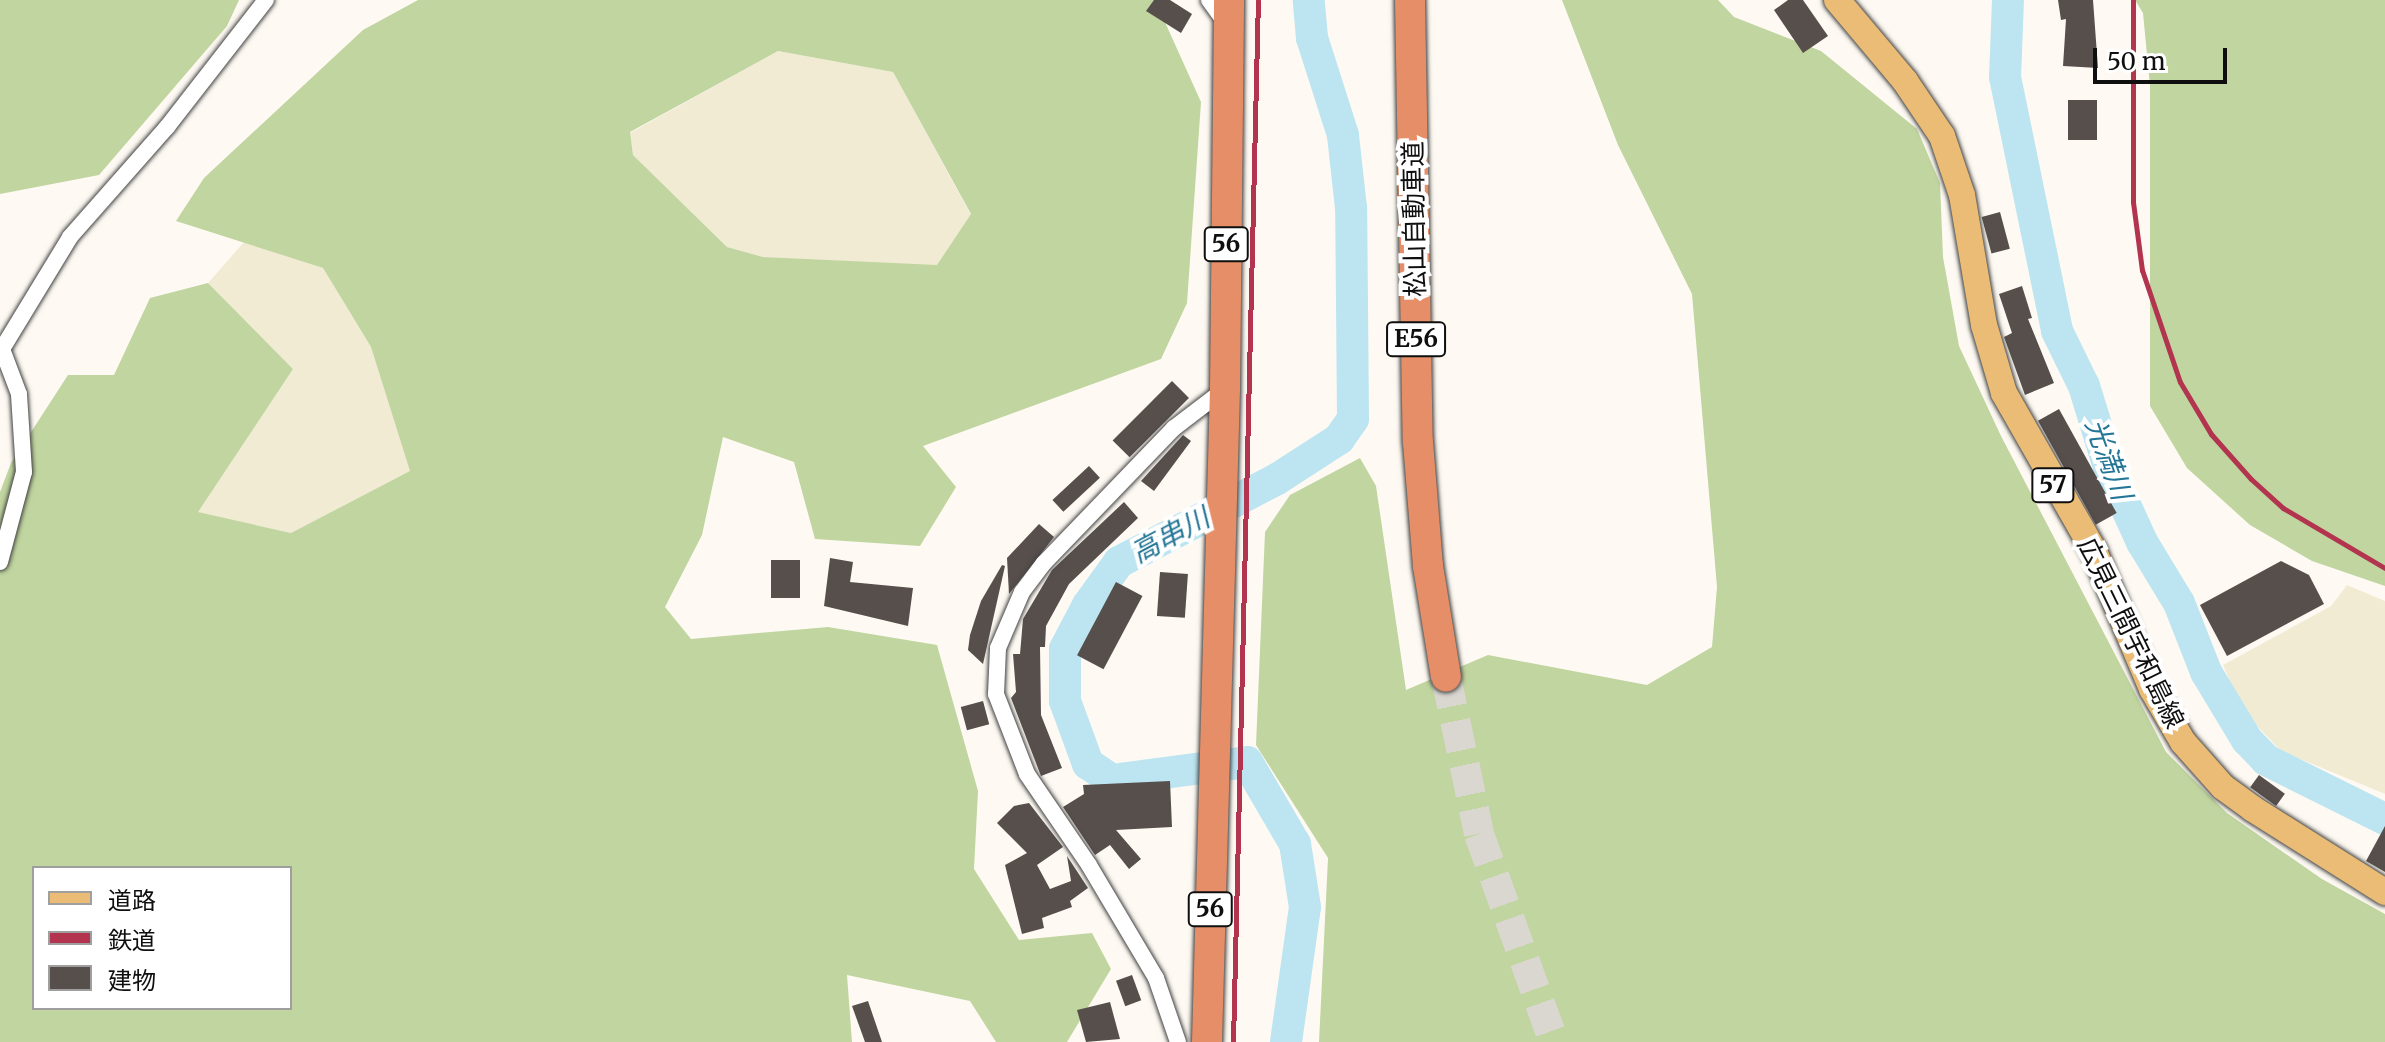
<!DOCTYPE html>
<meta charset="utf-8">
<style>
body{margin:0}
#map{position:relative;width:2385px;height:1042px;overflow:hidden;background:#fefaf3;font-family:Merriweather,"Noto Sans JP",serif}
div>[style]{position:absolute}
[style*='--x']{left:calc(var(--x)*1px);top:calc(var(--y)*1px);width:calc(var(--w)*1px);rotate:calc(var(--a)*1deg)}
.farmland>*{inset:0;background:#f2ebd4}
.forest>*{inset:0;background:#c0d59f}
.river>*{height:32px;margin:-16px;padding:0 16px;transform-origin:16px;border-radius:16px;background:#bce5f1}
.building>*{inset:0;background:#574f4c;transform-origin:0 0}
.highway-tunnel>*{height:30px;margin-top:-15px;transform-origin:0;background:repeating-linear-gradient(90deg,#dad7d1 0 30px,transparent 0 45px)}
.roads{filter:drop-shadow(0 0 2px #424242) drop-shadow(0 0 2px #424242)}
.street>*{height:16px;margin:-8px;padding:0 8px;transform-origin:8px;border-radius:8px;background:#fff}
.primary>*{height:26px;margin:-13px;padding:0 13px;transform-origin:13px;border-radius:13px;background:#ebbc75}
.highway>*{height:30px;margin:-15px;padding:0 15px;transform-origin:15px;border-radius:15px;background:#e68e68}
.rail>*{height:5px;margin:-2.5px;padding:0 2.5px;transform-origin:2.5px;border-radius:2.5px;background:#b2344e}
span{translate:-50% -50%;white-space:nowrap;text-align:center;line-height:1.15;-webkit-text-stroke:8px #fff;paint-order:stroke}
.shield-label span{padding:2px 6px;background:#fff;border:2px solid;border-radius:6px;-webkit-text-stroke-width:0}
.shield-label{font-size:24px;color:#0f0f0f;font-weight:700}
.street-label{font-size:26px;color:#0f0f0f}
.water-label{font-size:28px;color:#247696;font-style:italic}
.legend{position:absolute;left:32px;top:866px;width:260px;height:144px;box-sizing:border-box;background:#fff;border:2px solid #9f9f9f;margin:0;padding:10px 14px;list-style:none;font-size:24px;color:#0f0f0f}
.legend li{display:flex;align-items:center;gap:16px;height:40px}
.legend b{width:40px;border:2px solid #9f9f9f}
.scale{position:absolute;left:2093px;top:48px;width:134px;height:36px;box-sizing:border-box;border:4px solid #0f0f0f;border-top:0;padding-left:10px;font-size:24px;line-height:28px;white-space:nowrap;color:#0f0f0f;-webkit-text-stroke:6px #fff;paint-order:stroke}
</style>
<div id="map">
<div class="farmland">
<i style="clip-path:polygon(778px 51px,893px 72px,971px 215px,937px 266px,763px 257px,727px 247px,633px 155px,630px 133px)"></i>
<i style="clip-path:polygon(244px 242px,323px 268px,371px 347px,411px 471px,291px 533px,197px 512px,293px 369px,208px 283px)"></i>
<i style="clip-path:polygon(2347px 585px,2385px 601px,2385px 794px,2281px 751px,2242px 710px,2223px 665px,2331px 606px)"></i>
</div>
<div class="forest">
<i style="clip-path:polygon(0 0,239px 0,227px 26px,99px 175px,0 194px)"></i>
<i style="clip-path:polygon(evenodd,418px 0,1155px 0,1201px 102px,1187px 303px,1161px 359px,923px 446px,956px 487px,920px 546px,815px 539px,794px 462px,723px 437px,702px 535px,665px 607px,691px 639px,828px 627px,937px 645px,978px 791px,974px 869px,1019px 940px,1092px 933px,1111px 969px,1067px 1042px,996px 1042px,970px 1001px,847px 975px,852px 1042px,0 1042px,0 492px,11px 463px,68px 375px,114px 375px,150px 298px,208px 283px,293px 369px,198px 512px,291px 533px,410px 471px,371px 347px,323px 268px,176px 221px,204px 178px,363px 30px,418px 0,778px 51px,893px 72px,971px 214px,937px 265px,763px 257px,727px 247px,633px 155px,630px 132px,778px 51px,418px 0,34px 868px,290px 868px,290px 1008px,34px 1008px,34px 868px)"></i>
<i style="clip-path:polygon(1562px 0,1718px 0,1734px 17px,1821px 51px,1917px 129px,1940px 183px,1943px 257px,1959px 346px,2001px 436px,2166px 752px,2227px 813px,2322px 879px,2385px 914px,2385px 1042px,1319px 1042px,1328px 858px,1256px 745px,1265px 532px,1290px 495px,1360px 458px,1376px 486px,1406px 690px,1488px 655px,1647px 685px,1712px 647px,1717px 587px,1692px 294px,1618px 145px)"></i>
<i style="clip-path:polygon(2135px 0,2385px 0,2385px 586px,2312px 561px,2250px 525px,2187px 468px,2150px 406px,2150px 86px,2143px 13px)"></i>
</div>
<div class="river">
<i style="--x:2008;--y:0;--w:77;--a:92.2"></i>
<i style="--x:2005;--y:77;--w:259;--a:78.4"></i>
<i style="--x:2057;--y:331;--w:61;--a:63.9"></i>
<i style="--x:2084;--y:386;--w:92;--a:72.9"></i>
<i style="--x:2111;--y:474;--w:75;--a:65.5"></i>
<i style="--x:2142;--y:542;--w:71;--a:58.8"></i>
<i style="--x:2179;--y:603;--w:74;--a:68.6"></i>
<i style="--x:2206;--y:672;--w:79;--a:58.9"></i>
<i style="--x:2247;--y:740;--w:28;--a:46"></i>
<i style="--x:2266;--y:760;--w:133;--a:26.4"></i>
<i style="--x:1286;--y:1042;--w:136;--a:-82"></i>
<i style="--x:1305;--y:907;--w:64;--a:-99"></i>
<i style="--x:1295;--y:844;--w:95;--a:-120.3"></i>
<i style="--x:1247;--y:762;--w:136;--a:172.4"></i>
<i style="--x:1112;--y:780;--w:29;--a:-146"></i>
<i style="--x:1088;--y:764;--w:67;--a:-110.1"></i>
<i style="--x:1065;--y:701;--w:52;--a:-90"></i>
<i style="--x:1065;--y:649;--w:50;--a:-62.4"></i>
<i style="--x:1088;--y:605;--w:53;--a:-54.2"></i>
<i style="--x:1119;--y:562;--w:178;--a:-27.7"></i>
<i style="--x:1277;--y:479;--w:74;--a:-32.8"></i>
<i style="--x:1339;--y:439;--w:24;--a:-55"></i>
<i style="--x:1353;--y:419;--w:211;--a:-90.5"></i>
<i style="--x:1351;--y:208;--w:73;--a:-96.3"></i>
<i style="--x:1343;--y:135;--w:102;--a:-107.7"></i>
<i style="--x:1312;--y:38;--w:38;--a:-95"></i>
</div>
<div class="building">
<i style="clip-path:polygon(1154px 0,1170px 0,1192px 14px,1181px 33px,1146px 11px)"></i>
<i style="clip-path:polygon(1788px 0,1803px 0,1828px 36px,1803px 53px,1774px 10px)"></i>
<i style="clip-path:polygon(2058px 0,2093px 0,2098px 68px,2063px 66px,2066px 19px,2061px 20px)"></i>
<i style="left:2068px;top:100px;width:29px;height:40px"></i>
<i style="left:2000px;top:212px;width:38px;height:19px;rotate:75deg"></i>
<i style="clip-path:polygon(2022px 286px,2032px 318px,2028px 319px,2054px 383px,2025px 395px,2004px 337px,2012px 333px,1999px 294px)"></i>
<i style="left:1172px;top:381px;width:24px;height:84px;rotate:45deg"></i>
<i style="left:2059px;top:409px;width:119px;height:24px;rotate:61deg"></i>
<i style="clip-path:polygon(1183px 435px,1191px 441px,1154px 491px,1141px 481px)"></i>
<i style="left:1089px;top:466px;width:16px;height:50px;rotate:47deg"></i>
<i style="clip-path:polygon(1124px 502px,1138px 518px,1069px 584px,1046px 626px,1045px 647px,1040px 647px,1041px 715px,1062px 768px,1041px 776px,1011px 698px,1016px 692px,1013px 654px,1020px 654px,1023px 619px,1052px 570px)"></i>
<i style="clip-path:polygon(1039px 524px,1054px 537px,1009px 594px,1007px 558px)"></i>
<i style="clip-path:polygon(830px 558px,853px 562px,850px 582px,913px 588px,908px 626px,824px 606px)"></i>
<i style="left:771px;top:560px;width:29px;height:38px"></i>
<i style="clip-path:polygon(2281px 561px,2309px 575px,2324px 604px,2227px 656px,2200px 605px)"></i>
<i style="clip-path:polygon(1002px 565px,1005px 566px,983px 664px,968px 650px,970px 635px,981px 601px)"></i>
<i style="left:1160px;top:572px;width:28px;height:44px;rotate:4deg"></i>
<i style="left:1116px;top:582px;width:30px;height:83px;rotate:28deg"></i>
<i style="left:983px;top:701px;width:24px;height:23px;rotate:75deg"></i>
<i style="left:2259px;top:775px;width:32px;height:15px;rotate:36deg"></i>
<i style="clip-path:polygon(1170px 781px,1172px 827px,1116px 830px,1141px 859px,1129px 869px,1110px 845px,1095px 855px,1063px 807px,1084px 794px,1083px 785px)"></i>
<i style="clip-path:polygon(1029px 803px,1063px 847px,1037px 865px,1050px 889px,1071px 881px,1067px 856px,1088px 888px,1070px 901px,1072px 907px,1042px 918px,1044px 928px,1022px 934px,1005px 865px,1027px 853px,997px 823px,1014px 806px)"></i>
<i style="clip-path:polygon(2385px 826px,2385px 872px,2366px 861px)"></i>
<i style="left:1132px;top:975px;width:27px;height:17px;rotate:70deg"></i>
<i style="clip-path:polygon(868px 1001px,882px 1042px,865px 1042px,852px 1006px)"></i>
<i style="clip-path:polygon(1110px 1002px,1120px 1039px,1086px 1042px,1077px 1010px)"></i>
</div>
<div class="highway-tunnel">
<i style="--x:1446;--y:677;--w:160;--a:78.1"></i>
<i style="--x:1479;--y:834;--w:221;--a:70.2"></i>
</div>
<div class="roads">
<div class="street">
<i style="--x:1209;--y:0;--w:27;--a:54"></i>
<i style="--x:0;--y:562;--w:93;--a:-75.1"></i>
<i style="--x:24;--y:472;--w:78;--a:-93.7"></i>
<i style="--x:19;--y:394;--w:48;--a:-110.7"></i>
<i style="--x:2;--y:349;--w:131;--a:-58.7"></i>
<i style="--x:70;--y:237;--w:147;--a:-48.6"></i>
<i style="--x:167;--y:127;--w:161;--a:-52.1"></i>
<i style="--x:1178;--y:1042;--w:68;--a:-109"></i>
<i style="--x:1156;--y:978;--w:131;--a:-120.7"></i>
<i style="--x:1089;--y:865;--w:110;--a:-124.3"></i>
<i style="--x:1027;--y:774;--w:86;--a:-111.2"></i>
<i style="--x:996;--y:694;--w:46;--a:-87.5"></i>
<i style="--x:998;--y:648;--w:61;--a:-66.8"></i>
<i style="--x:1022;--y:592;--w:36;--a:-53"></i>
<i style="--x:1044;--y:563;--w:187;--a:-46.1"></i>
<i style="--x:1174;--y:428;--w:64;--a:-37.4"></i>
</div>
<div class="primary">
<i style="--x:1837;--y:0;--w:106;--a:50"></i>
<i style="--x:1905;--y:81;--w:66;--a:56.1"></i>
<i style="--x:1942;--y:136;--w:62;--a:71.3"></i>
<i style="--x:1962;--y:195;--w:132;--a:80.4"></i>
<i style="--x:1984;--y:325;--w:71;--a:73.6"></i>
<i style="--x:2004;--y:393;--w:182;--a:60.3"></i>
<i style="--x:2094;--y:551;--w:150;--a:67.2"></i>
<i style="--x:2152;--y:689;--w:61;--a:59.7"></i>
<i style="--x:2183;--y:742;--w:60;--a:48.4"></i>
<i style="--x:2223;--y:787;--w:37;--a:36"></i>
<i style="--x:2253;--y:809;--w:156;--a:32.2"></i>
</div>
<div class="highway">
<i style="--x:1410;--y:0;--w:442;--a:89"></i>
<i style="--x:1418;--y:442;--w:124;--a:85.4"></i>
<i style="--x:1428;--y:566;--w:112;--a:80.8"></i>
<i style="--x:1207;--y:1042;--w:653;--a:-88.42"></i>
<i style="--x:1225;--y:389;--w:389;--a:-89.4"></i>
</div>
</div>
<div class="rail">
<i style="--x:2133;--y:0;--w:202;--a:90"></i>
<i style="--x:2133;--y:202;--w:69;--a:82.5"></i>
<i style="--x:2142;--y:270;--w:118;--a:71.3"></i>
<i style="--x:2180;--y:382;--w:61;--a:59.2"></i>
<i style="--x:2211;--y:434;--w:60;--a:48.4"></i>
<i style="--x:2251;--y:479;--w:43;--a:42.2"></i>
<i style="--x:2283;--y:508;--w:118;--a:30.5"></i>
<i style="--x:1233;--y:1042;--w:1042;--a:-88.63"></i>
</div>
<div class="shield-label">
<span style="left:1226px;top:244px">56</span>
<span style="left:1416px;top:339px">E56</span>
<span style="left:2053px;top:485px">57</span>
<span style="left:1210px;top:909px">56</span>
</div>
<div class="street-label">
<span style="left:1414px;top:219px;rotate:-91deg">松山自動車道</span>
<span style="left:2131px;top:633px;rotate:64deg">広見三間宇和島線</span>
</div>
<div class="water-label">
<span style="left:2109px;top:459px;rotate:70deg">光満川</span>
<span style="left:1170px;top:535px;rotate:-28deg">高串川</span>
</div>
<ul class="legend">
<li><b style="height:10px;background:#ebbc75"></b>道路</li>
<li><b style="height:10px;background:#b2344e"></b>鉄道</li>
<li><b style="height:22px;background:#574f4c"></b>建物</li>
</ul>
<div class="scale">50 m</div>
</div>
